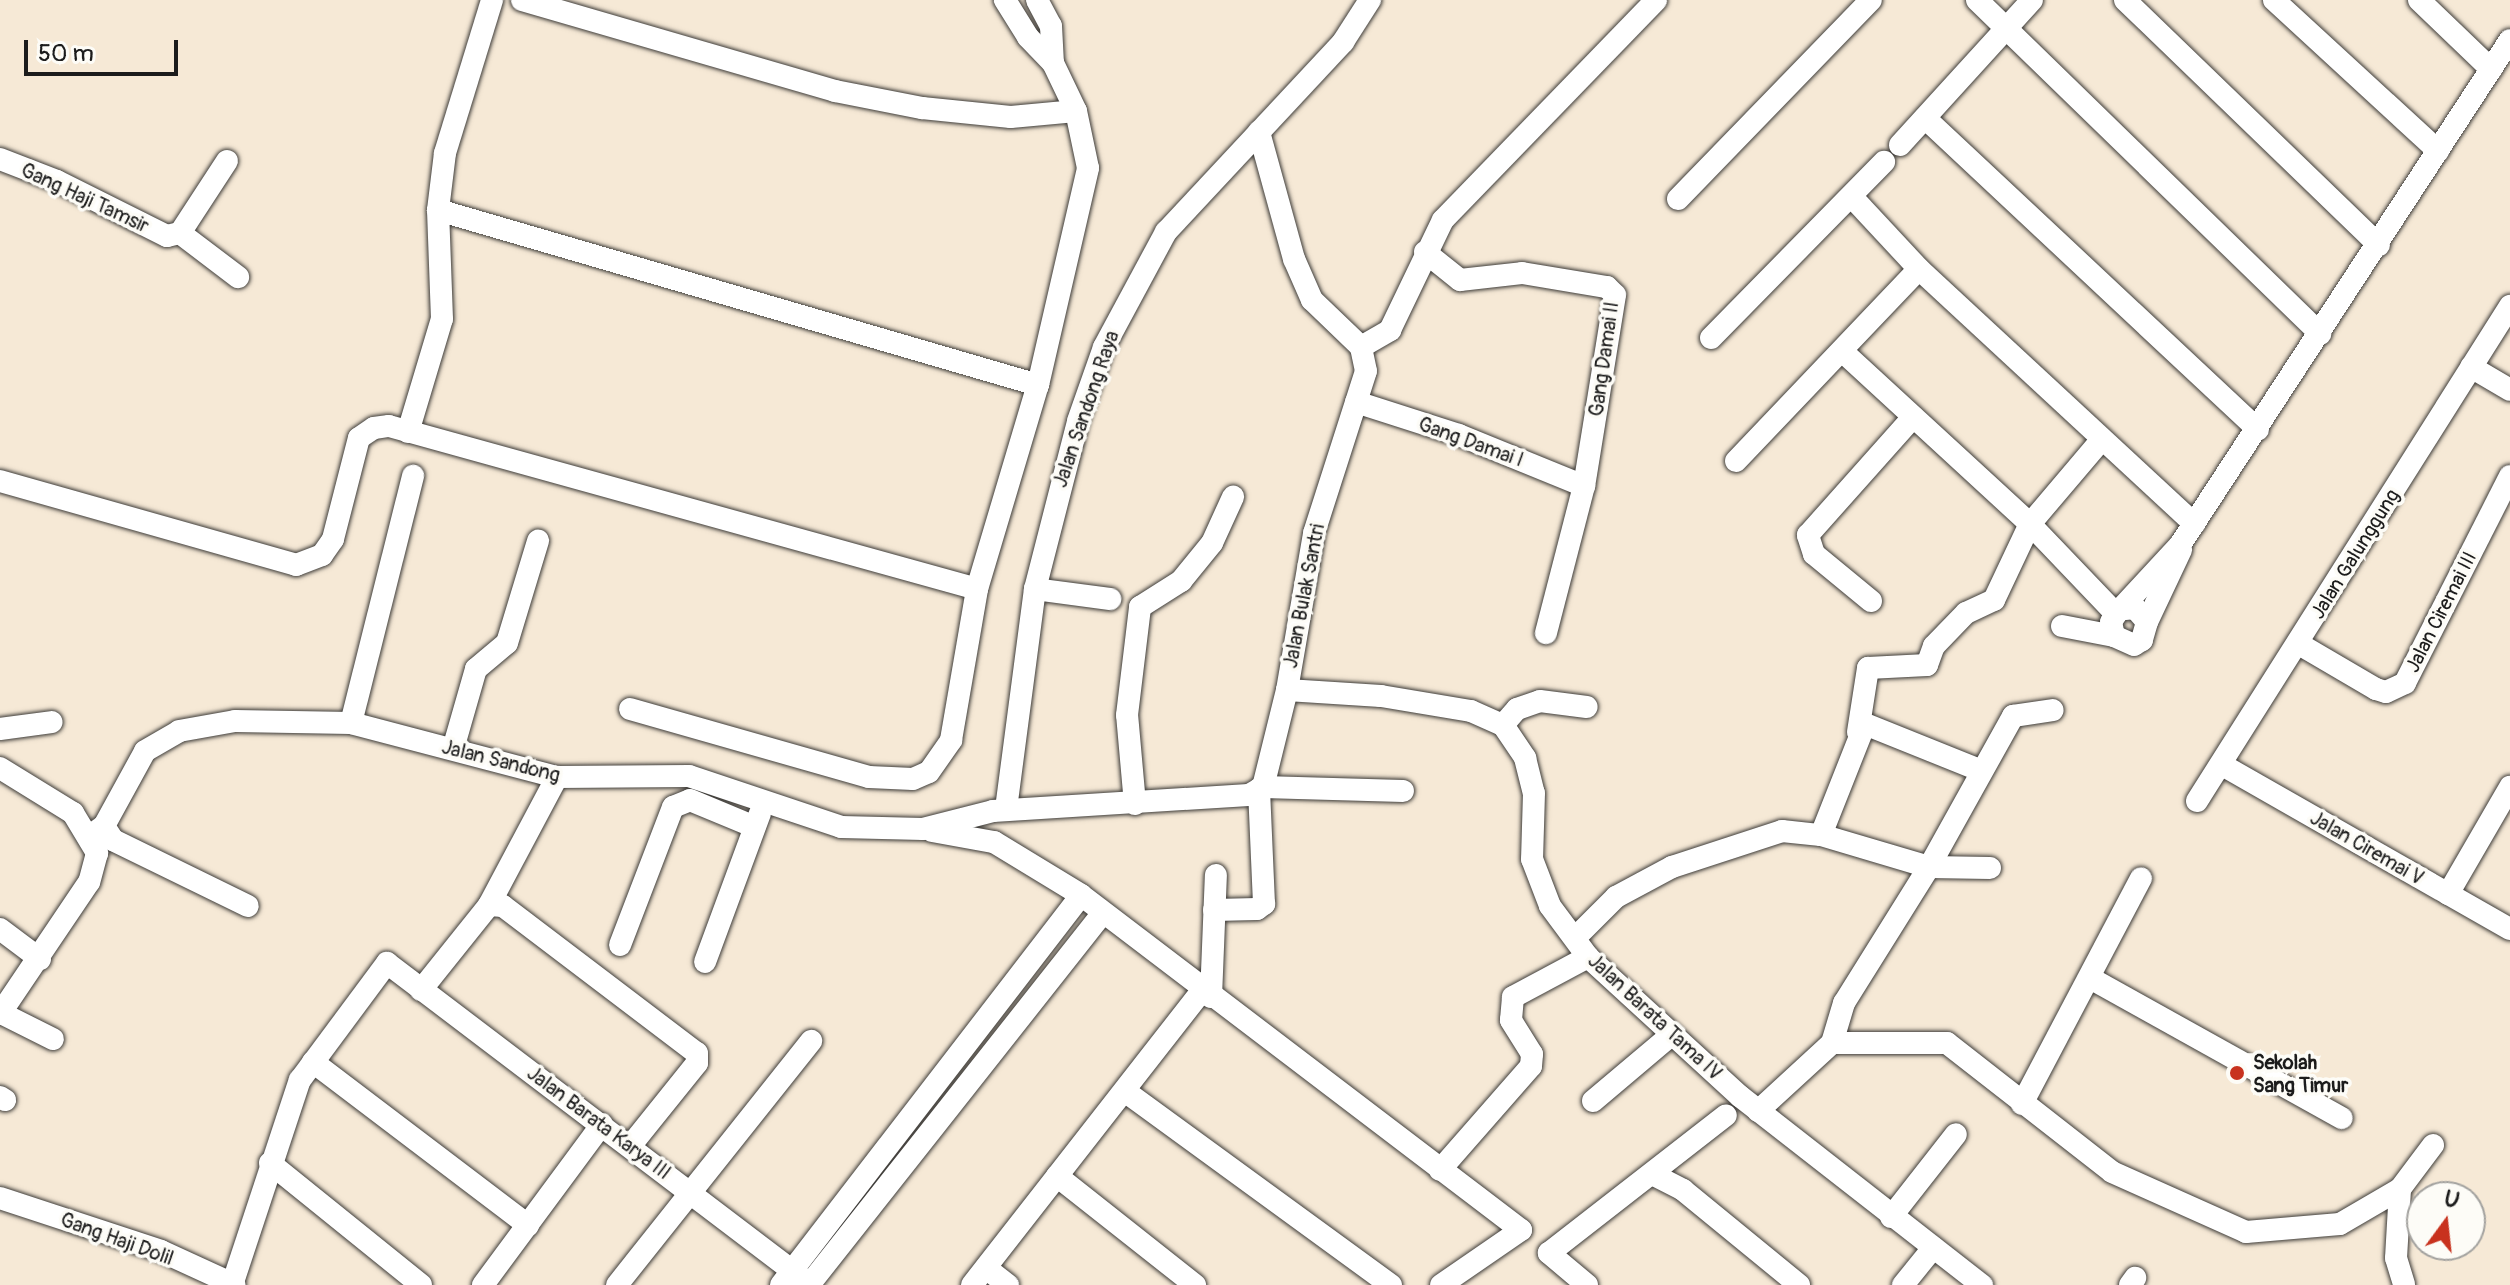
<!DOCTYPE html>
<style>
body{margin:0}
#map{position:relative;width:2510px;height:1285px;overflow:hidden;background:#f6e9d6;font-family:Pangolin,sans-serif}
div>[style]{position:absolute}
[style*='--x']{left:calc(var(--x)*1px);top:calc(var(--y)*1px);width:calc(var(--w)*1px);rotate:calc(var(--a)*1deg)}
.roads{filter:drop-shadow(0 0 2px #3d3b38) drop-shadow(0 0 2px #3d3b38)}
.minor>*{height:22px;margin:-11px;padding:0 11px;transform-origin:11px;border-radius:11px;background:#fff}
.dots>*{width:22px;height:22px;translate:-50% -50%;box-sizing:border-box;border:4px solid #fdfcf7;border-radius:50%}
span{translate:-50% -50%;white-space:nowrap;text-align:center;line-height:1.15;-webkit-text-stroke:7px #fdfcf7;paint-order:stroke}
.street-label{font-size:20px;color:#1c1c1c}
.poi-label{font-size:20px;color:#1c1c1c;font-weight:700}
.left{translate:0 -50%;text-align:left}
.north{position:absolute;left:2406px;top:1181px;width:80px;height:80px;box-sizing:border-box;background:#fdfcf7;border:2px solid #a3a29f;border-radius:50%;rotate:15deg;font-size:22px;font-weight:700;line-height:32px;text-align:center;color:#1c1c1c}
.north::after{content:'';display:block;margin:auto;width:28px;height:36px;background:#c8321e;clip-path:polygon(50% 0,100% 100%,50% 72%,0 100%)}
.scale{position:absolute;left:24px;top:40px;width:154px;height:36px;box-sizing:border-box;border:4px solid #1c1c1c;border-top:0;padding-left:10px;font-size:24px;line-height:28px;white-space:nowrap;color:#1c1c1c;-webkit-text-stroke:6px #fdfcf7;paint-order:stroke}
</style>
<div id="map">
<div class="roads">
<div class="minor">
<i style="--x:522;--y:0;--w:326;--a:16.2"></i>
<i style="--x:835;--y:91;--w:89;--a:11.1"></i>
<i style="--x:922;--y:108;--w:89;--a:5.8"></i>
<i style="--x:1011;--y:117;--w:65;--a:-5.3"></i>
<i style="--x:1037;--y:0;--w:30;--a:62"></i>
<i style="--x:1051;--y:26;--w:37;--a:87"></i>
<i style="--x:1977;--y:0;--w:479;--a:44.2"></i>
<i style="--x:2125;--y:0;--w:353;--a:44"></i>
<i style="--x:2274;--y:0;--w:223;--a:42.6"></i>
<i style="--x:2419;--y:0;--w:100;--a:43.8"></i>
<i style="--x:1925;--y:118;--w:456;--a:43.1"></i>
<i style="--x:1900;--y:145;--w:196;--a:-47.7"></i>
<i style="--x:0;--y:159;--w:61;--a:21.1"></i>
<i style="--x:57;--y:181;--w:123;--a:26.6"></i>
<i style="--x:167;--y:236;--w:13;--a:-13"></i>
<i style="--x:180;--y:233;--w:86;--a:-56.9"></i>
<i style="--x:1852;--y:197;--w:98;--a:47.1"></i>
<i style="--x:1919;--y:269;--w:375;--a:42.8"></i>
<i style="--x:1678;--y:199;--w:277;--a:-45.9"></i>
<i style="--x:438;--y:210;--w:625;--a:16.26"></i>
<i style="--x:180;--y:233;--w:73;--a:37.2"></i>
<i style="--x:1425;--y:252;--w:45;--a:38.7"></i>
<i style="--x:1460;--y:280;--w:62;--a:-6.4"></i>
<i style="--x:1522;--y:273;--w:86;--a:9.4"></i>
<i style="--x:1607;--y:287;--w:11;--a:45"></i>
<i style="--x:1615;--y:295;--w:193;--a:99.2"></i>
<i style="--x:1584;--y:486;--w:152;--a:104.5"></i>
<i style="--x:1711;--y:338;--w:247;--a:-45.5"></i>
<i style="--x:1361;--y:347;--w:34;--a:-30"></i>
<i style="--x:1390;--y:330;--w:122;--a:-64.3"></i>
<i style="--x:1443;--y:220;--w:306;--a:-45.9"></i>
<i style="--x:1842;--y:351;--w:255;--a:42.6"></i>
<i style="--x:2030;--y:524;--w:124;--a:46.3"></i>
<i style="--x:2471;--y:367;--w:45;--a:30.5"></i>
<i style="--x:1356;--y:402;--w:108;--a:17.8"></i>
<i style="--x:1459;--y:435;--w:135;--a:22.2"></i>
<i style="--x:408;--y:432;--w:118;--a:-73.3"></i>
<i style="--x:442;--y:319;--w:109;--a:-92.1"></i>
<i style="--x:438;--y:210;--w:57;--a:-83"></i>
<i style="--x:445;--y:153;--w:160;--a:-72.9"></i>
<i style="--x:1736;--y:461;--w:265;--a:-46.4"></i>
<i style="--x:0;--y:481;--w:308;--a:15.8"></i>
<i style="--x:296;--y:565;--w:28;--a:-21"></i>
<i style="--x:322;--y:555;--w:19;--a:-55"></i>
<i style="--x:333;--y:539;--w:104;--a:-75.6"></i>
<i style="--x:359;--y:438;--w:18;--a:-34"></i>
<i style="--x:374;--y:428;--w:15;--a:-8"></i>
<i style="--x:389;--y:426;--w:610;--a:15.49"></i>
<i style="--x:1035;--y:589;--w:76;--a:7.6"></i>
<i style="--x:1871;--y:601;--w:74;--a:-140.5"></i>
<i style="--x:1814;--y:554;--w:20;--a:-108"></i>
<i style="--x:1808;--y:535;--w:158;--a:-48.3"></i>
<i style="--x:2125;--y:609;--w:10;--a:-6"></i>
<i style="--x:2135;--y:608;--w:18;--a:49"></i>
<i style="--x:2147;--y:622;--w:19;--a:106"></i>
<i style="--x:2142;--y:640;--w:9;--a:148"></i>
<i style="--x:2134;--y:645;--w:22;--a:-156"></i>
<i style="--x:2114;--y:636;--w:14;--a:-102"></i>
<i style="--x:2111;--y:622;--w:9;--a:-58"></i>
<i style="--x:2116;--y:614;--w:94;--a:-47.2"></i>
<i style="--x:2180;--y:545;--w:603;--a:-56.84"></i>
<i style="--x:2147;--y:622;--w:80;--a:-64.7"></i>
<i style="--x:2062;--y:626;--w:53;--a:10.9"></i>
<i style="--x:2299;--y:644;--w:89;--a:30.3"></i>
<i style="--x:2376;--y:689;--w:10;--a:17"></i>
<i style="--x:2386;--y:692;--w:21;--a:-25"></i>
<i style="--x:2405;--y:683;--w:232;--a:-63.1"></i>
<i style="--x:1287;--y:690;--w:94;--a:3.7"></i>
<i style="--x:1381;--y:696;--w:91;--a:9.5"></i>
<i style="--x:1471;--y:711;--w:35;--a:24"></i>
<i style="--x:1503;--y:725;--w:40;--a:56"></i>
<i style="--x:1525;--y:758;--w:36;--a:76"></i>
<i style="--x:1534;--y:793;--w:66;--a:91.7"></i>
<i style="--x:1532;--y:859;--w:50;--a:69"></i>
<i style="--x:1550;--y:906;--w:64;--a:53.3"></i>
<i style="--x:1588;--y:957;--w:207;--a:42.5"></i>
<i style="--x:1741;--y:1097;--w:306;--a:38"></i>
<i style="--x:630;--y:709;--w:248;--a:15.9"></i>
<i style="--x:869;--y:777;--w:44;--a:2.6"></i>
<i style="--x:913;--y:779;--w:17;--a:-24"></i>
<i style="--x:929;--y:772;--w:39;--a:-55"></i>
<i style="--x:951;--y:740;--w:153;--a:-80.2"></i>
<i style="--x:977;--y:589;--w:213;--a:-73.4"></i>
<i style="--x:1038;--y:385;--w:223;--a:-77"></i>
<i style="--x:1088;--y:168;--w:58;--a:-101.9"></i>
<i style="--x:1076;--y:111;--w:53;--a:-115.6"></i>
<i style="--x:1053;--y:63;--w:36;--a:-134"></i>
<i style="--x:1028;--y:37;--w:44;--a:-121.9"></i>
<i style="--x:351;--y:723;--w:255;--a:-75.9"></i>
<i style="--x:1503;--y:725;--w:21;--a:-49"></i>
<i style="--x:1517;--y:709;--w:24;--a:-19"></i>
<i style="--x:1540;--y:701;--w:47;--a:7.3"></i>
<i style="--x:0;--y:729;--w:52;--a:-7.7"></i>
<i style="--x:1858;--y:732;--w:65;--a:-81.1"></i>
<i style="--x:1868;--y:668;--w:59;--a:-2.9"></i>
<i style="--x:1927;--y:665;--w:20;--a:-70"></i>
<i style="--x:1934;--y:646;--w:46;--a:-45.9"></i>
<i style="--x:1966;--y:613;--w:31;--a:-25"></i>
<i style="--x:1994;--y:600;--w:84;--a:-64.7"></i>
<i style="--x:2030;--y:524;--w:111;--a:-49.7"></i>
<i style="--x:453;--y:749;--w:83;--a:-74"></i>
<i style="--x:476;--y:669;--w:40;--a:-40"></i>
<i style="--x:507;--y:643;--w:107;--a:-73.1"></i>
<i style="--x:2224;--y:766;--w:329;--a:29.7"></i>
<i style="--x:0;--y:768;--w:86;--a:31.7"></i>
<i style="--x:73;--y:813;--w:47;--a:59"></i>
<i style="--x:97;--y:853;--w:30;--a:105"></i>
<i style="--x:89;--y:882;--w:159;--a:124"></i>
<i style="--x:1263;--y:787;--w:140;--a:1.6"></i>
<i style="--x:2197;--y:801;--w:586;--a:-57.69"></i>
<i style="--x:1135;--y:804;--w:89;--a:-95.1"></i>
<i style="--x:1127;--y:715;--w:109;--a:-83.1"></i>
<i style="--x:1140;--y:607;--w:49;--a:-32.4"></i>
<i style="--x:1181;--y:581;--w:49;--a:-50.8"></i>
<i style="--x:1212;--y:543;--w:51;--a:-65.5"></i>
<i style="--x:1006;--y:809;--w:222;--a:-82.5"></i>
<i style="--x:1035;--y:589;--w:173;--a:-75.6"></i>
<i style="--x:1078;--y:421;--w:78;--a:-70.6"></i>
<i style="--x:1104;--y:347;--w:131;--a:-61.7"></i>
<i style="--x:1166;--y:232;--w:260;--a:-47"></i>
<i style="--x:1343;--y:42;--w:50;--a:-57.3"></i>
<i style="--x:104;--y:826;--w:17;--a:57"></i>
<i style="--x:113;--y:840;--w:150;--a:26.1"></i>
<i style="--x:932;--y:831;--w:63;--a:10.1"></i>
<i style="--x:994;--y:842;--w:102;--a:31.3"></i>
<i style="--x:1081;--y:895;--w:553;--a:37.28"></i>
<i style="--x:1521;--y:1230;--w:97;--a:145.5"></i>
<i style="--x:1821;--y:835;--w:119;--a:-68.4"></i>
<i style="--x:1865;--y:724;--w:126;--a:21.9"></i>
<i style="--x:90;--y:836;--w:17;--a:-36"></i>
<i style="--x:104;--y:826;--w:85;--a:-61.3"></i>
<i style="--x:145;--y:751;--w:39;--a:-30"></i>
<i style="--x:179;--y:731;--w:57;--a:-10.1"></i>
<i style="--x:235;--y:721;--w:116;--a:1"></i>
<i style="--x:351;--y:723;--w:213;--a:14.7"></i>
<i style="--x:557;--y:777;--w:132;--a:-0.4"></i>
<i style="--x:689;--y:776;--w:160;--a:18.5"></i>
<i style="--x:841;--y:827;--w:82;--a:1.4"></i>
<i style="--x:923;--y:829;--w:72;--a:-14.4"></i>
<i style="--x:993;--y:811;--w:256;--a:-3.6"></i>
<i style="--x:1249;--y:795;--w:16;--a:-30"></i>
<i style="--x:1263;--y:787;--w:100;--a:-76.1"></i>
<i style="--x:1287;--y:690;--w:159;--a:-80.2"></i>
<i style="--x:1314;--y:533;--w:170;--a:-72.2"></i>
<i style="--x:1366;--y:371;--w:25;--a:-102"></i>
<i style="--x:1361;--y:347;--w:68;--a:-136.2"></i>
<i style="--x:1312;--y:300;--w:45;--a:-113.7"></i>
<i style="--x:1294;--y:259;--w:132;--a:-105.4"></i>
<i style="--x:2448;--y:894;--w:124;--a:-59.9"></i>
<i style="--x:489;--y:905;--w:14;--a:4"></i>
<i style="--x:503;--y:906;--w:243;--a:37.2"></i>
<i style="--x:697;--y:1053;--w:10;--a:90"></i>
<i style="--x:697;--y:1063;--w:105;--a:128.8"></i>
<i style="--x:1214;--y:910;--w:43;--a:-1.3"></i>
<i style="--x:1257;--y:909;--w:9;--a:-36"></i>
<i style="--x:1264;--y:904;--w:115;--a:-92.5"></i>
<i style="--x:0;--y:929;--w:50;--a:36.9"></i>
<i style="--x:1576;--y:937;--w:57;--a:-45"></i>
<i style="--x:1616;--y:897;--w:64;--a:-28.2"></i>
<i style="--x:1672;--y:867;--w:116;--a:-18.1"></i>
<i style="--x:1782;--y:831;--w:39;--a:6"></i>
<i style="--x:1821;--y:835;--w:113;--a:16.5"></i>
<i style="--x:1929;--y:867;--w:61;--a:0.9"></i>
<i style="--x:620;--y:945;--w:148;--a:-69"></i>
<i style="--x:673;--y:807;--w:18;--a:-22"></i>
<i style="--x:690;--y:800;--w:70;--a:22.6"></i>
<i style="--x:705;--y:962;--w:159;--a:-69.7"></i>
<i style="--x:2090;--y:978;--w:288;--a:29.1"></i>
<i style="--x:421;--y:990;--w:109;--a:-51.3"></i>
<i style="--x:489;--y:905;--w:145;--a:-62"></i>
<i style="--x:1211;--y:997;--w:122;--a:-87.7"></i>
<i style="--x:1;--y:1013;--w:58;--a:26.6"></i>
<i style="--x:1832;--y:1043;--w:42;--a:-73.3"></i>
<i style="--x:1844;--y:1003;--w:160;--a:-58"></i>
<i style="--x:1929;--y:867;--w:173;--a:-60.9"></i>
<i style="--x:2013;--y:716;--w:40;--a:-8.5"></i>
<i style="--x:313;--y:1062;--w:270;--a:37.2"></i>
<i style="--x:1126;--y:1092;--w:328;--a:36.1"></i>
<i style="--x:0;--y:1097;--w:6;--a:31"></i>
<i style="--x:1593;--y:1101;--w:101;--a:-40.2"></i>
<i style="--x:2022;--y:1104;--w:255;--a:-62.2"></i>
<i style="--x:1758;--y:1111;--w:100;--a:-42.6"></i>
<i style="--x:1832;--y:1043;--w:115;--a:0"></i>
<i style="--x:1947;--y:1043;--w:209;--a:38"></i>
<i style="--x:2112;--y:1172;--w:147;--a:24.1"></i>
<i style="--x:2246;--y:1232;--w:94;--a:-4.9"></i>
<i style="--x:2340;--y:1224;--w:69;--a:-30.3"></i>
<i style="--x:2400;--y:1189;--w:55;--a:-53.1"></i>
<i style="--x:270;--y:1163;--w:194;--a:38.9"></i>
<i style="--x:1440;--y:1170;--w:138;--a:-48.8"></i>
<i style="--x:1531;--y:1066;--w:12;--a:-85"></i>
<i style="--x:1532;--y:1054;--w:40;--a:-122"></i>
<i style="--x:1511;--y:1020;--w:23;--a:-85"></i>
<i style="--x:1513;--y:997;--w:85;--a:-28.1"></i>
<i style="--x:1654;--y:1175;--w:33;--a:27"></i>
<i style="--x:1683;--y:1190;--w:150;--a:39.3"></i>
<i style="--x:1057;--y:1176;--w:176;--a:38.3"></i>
<i style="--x:2400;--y:1189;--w:69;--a:93.3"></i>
<i style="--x:2396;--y:1258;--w:28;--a:73"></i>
<i style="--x:0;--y:1198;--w:169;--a:18.2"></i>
<i style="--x:161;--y:1251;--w:81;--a:24.7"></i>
<i style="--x:1891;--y:1217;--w:105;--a:-51.9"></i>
<i style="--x:986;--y:1268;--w:28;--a:38"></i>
<i style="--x:233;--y:1282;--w:213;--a:-71.7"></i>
<i style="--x:300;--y:1080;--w:146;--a:-53.4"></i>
<i style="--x:387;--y:963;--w:532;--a:37.21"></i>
<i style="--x:483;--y:1285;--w:200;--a:-53.5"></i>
<i style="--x:617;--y:1285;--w:312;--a:-51.5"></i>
<i style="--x:781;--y:1285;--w:492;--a:-52.4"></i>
<i style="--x:809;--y:1285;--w:474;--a:-51.7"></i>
<i style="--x:972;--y:1285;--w:375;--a:-52"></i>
<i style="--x:1587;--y:1285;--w:50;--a:-139.9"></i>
<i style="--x:1549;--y:1253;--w:224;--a:-37.9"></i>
<i style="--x:1903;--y:1285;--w:48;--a:-51"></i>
<i style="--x:2130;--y:1285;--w:9;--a:-54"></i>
</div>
</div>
<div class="dots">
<i style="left:2237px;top:1073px;background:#c8321e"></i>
</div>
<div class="street-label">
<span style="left:85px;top:198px;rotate:25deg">Gang Haji Tamsir</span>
<span style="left:1604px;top:359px;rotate:-82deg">Gang Damai II</span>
<span style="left:1086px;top:409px;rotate:-71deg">Jalan Sandong Raya</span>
<span style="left:1471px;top:442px;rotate:20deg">Gang Damai I</span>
<span style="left:2355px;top:554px;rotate:-58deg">Jalan Galunggung</span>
<span style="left:1304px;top:596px;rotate:-79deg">Jalan Bulak Santri</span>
<span style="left:2441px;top:612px;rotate:-63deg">Jalan Ciremai III</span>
<span style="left:501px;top:761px;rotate:14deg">Jalan Sandong</span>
<span style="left:2367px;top:848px;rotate:30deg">Jalan Ciremai V</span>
<span style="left:1655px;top:1017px;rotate:43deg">Jalan Barata Tama IV</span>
<span style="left:599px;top:1123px;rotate:37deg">Jalan Barata Karya III</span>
<span style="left:117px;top:1239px;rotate:20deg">Gang Haji Dolil</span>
</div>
<div class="poi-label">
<span class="left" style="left:2253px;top:1074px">Sekolah<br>Sang Timur</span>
</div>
<div class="north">U</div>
<div class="scale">50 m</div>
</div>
